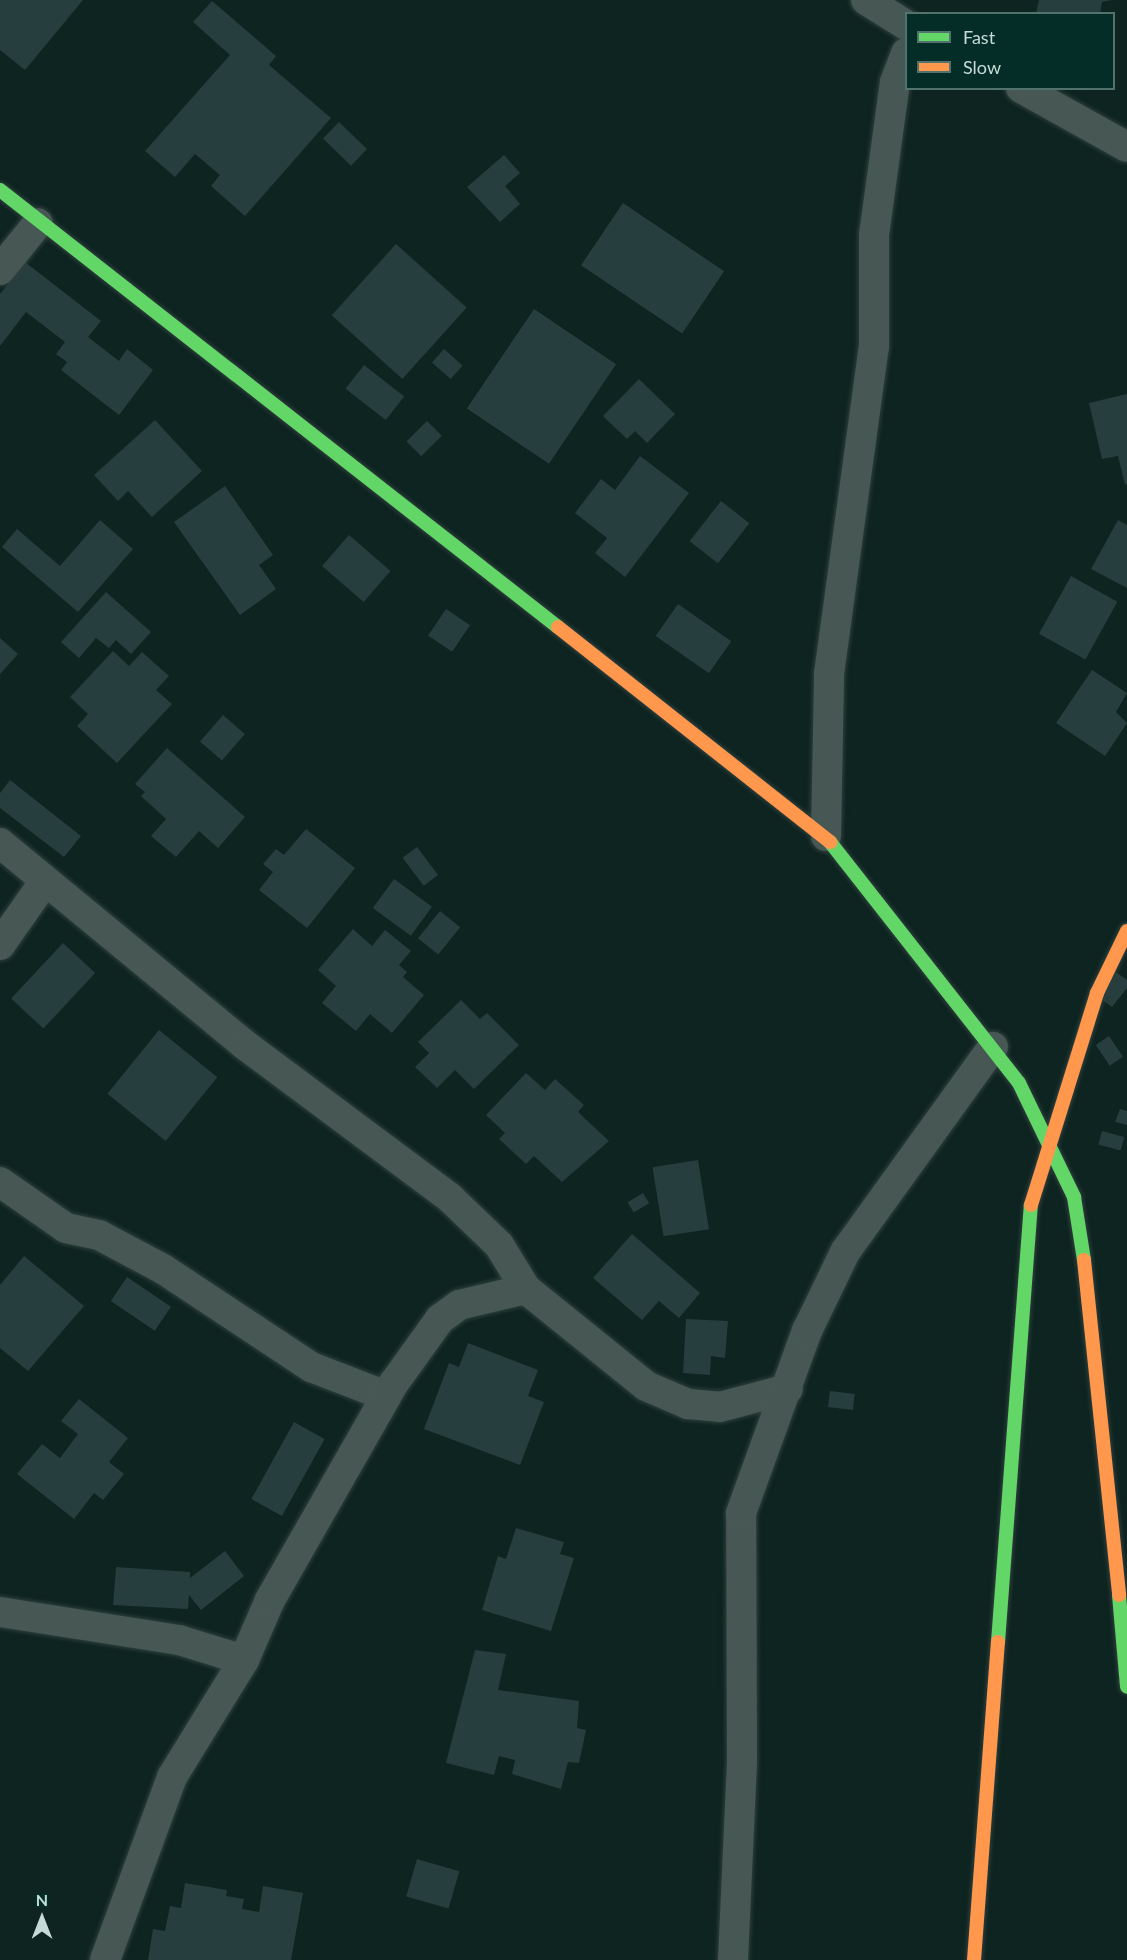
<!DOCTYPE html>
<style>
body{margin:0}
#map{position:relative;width:1127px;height:1960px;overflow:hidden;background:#0d2421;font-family:Lato,sans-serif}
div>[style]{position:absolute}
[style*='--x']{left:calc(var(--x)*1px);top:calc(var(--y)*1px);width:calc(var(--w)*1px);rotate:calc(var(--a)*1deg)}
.building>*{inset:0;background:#273e3f;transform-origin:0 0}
.roads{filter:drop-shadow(0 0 2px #2f3f3c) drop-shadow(0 0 2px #2f3f3c)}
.street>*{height:30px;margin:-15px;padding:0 15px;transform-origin:15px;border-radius:15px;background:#475854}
.fast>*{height:14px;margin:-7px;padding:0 7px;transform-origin:7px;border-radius:7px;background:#63d668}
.slow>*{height:14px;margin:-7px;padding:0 7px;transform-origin:7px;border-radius:7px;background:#ff974d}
span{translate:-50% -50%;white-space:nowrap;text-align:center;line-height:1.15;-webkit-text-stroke:6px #042d27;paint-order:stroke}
.legend{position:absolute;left:905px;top:12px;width:210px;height:78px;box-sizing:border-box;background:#042d27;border:2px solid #52736d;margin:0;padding:8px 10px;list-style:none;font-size:18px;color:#c7dbd6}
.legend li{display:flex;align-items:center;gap:12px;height:30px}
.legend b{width:30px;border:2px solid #52736d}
.north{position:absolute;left:12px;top:1888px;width:60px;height:60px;-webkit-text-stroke:4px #042d27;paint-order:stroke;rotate:0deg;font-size:16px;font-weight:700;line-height:24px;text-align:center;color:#c7dbd6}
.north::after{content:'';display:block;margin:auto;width:21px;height:27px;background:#c7dbd6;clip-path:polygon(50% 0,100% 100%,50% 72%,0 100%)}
</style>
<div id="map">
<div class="building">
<i style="clip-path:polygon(0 0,83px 0,25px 70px,0 50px)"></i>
<i style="clip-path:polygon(1039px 0,1112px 0,1102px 2px,1100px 14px,1036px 14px)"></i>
<i style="clip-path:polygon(212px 1px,276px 56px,269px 65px,331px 118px,245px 216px,211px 186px,220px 175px,195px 154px,175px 177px,145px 151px,230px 55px,193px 22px)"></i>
<i style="left:339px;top:122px;width:39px;height:23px;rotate:44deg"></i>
<i style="clip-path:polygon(504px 155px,520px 173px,505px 186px,520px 204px,500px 222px,467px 187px)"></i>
<i style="left:623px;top:203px;width:122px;height:75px;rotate:34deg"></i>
<i style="left:396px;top:244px;width:95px;height:96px;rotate:42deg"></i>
<i style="clip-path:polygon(25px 262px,101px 321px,88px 337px,119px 361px,127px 349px,153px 370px,119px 415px,61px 370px,67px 362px,56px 354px,65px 342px,26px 312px,0 346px,0 294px)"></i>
<i style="left:534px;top:309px;width:99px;height:120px;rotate:34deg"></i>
<i style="left:444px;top:349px;width:25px;height:18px;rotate:42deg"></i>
<i style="left:364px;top:365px;width:51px;height:30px;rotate:38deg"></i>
<i style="clip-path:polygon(639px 379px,675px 414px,647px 443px,635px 431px,627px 439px,603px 416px)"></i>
<i style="clip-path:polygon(1127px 394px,1127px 484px,1125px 485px,1118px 456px,1102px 459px,1089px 403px)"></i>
<i style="clip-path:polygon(155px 420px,202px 471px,152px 517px,128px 491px,118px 501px,94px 475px)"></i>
<i style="left:427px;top:421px;width:21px;height:29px;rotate:45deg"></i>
<i style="clip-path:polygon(640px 456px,689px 493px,625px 577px,595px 553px,607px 538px,575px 513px,601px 479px,615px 490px)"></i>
<i style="clip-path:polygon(225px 486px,273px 555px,259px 565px,276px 589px,240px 615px,174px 522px)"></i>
<i style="left:721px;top:501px;width:36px;height:51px;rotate:38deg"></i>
<i style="clip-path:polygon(100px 520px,133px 549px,78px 612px,2px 547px,17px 529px,60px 566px)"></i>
<i style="clip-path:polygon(1118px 520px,1127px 525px,1127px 588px,1091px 569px)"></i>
<i style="left:349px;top:535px;width:55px;height:41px;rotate:41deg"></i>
<i style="left:1071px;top:576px;width:53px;height:66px;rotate:29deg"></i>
<i style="clip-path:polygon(106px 592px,151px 632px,131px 654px,116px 640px,109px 648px,96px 638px,79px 658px,61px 642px)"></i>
<i style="left:678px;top:604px;width:65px;height:39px;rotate:35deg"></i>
<i style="left:446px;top:609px;width:29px;height:32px;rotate:34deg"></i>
<i style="clip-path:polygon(0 638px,18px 654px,0 674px)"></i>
<i style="clip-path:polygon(113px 651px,129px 666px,142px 652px,169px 676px,156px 690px,172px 704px,117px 763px,77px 726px,88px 714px,70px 697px)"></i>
<i style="clip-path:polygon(1092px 670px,1127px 693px,1116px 712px,1127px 723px,1105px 756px,1056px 723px)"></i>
<i style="left:223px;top:715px;width:29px;height:35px;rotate:41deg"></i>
<i style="clip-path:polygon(167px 748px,245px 817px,218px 848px,199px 831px,176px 857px,151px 836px,166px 819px,141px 796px,145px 792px,135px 784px)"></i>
<i style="clip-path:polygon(10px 780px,81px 836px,64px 857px,0 808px,0 793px)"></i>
<i style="clip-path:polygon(306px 829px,355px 868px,307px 928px,259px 890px,273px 872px,263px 864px,276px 849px,284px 855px)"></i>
<i style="left:417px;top:847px;width:35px;height:18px;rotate:53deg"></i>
<i style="left:394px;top:879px;width:47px;height:36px;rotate:36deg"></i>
<i style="left:440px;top:911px;width:26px;height:35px;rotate:39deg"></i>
<i style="clip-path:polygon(353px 929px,372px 946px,385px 930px,411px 951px,399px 965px,407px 972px,403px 977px,424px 995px,392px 1033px,370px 1014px,356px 1031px,322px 1003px,336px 986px,318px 970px)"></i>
<i style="left:63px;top:943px;width:44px;height:76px;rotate:43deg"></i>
<i style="clip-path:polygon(1116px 972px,1127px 980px,1127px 988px,1112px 1007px,1098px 997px)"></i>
<i style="clip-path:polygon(461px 1000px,480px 1019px,487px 1013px,519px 1045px,474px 1089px,455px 1070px,437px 1088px,415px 1067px,429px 1053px,418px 1042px)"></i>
<i style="left:159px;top:1030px;width:75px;height:82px;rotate:39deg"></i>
<i style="left:1109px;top:1036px;width:25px;height:16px;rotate:56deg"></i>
<i style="clip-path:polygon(526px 1073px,545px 1090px,555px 1079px,584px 1105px,578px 1112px,609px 1141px,562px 1182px,534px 1156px,526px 1164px,499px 1139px,505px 1133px,486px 1115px)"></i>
<i style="clip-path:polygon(1120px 1109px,1127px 1111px,1127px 1125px,1115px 1122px)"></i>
<i style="left:1102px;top:1131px;width:23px;height:14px;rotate:15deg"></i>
<i style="left:698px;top:1160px;width:70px;height:46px;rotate:81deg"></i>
<i style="left:643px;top:1193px;width:12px;height:18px;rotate:59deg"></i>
<i style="clip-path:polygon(632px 1234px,700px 1293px,679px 1318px,659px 1301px,642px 1320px,593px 1278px)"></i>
<i style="clip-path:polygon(24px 1256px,84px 1306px,28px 1371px,0 1348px,0 1285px)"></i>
<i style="left:127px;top:1277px;width:53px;height:29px;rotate:34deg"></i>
<i style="clip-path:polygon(686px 1319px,728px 1321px,725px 1358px,711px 1356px,710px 1375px,683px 1373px)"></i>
<i style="clip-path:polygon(468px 1343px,538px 1370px,528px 1396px,544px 1402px,520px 1465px,424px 1429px,449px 1363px,459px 1367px)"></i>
<i style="left:830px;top:1391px;width:25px;height:16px;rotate:7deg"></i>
<i style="clip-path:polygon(79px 1399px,128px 1438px,109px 1462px,124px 1474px,103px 1500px,94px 1493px,74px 1519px,17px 1474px,42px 1444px,60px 1458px,78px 1434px,61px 1421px)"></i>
<i style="left:294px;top:1422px;width:35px;height:88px;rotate:29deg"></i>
<i style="clip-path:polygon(516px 1528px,564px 1542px,560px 1554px,574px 1558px,551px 1631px,482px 1610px,498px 1556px,506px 1559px)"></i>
<i style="clip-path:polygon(225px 1551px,244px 1576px,201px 1610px,189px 1595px,188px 1609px,113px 1605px,116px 1567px,190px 1572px,190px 1578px)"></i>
<i style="clip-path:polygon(475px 1650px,506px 1654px,498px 1690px,579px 1701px,577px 1728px,586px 1730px,579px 1763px,568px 1762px,561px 1789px,512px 1774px,515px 1760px,499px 1756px,494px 1775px,446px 1763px)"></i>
<i style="left:417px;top:1859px;width:44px;height:39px;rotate:16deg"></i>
<i style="clip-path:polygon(185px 1883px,227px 1890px,226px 1896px,244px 1899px,242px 1909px,259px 1912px,263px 1886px,303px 1893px,291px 1960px,148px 1960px,153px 1929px,165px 1931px,170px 1906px,181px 1908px)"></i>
</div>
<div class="roads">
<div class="street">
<i style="--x:866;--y:0;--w:47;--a:32"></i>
<i style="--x:1021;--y:88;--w:121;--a:29.1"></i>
<i style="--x:0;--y:270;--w:60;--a:-51"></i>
<i style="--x:826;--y:836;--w:162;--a:-88.9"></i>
<i style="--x:829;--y:674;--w:330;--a:-82.2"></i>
<i style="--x:874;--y:347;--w:112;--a:-90"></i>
<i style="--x:874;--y:235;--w:154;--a:-82.2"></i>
<i style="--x:895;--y:82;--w:31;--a:-69"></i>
<i style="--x:0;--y:843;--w:318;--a:39.5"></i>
<i style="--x:245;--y:1045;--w:254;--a:36.7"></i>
<i style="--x:449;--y:1197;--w:69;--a:43.8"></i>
<i style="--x:499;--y:1245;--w:52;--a:58.5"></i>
<i style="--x:526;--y:1289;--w:154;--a:38.9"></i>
<i style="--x:646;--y:1386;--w:46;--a:23.2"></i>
<i style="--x:688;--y:1404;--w:32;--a:5"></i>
<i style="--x:720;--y:1407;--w:70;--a:-14.8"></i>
<i style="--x:0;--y:945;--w:78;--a:-54.9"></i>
<i style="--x:0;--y:1182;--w:80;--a:34.9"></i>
<i style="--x:66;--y:1228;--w:34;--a:12"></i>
<i style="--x:99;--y:1235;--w:72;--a:28"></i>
<i style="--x:163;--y:1269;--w:178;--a:33.5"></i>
<i style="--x:311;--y:1367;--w:80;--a:21.1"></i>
<i style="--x:0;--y:1612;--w:181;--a:8.9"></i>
<i style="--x:179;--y:1640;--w:68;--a:17.1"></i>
<i style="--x:105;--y:1960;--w:195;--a:-69.9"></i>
<i style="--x:172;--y:1777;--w:137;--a:-58.4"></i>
<i style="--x:244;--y:1660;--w:65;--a:-66.6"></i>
<i style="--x:270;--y:1600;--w:250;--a:-60.3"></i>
<i style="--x:394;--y:1383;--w:79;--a:-54.3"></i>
<i style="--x:440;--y:1319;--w:24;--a:-36"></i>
<i style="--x:459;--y:1305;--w:69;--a:-13.4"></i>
<i style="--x:733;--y:1960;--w:198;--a:-87.4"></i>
<i style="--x:742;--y:1762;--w:249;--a:-90.2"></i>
<i style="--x:741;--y:1513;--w:194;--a:-70.1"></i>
<i style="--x:807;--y:1331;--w:88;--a:-64.3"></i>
<i style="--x:845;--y:1252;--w:253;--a:-54.2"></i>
</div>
<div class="fast">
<i style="--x:0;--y:190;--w:709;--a:38.07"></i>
<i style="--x:830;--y:842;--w:306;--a:51.9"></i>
<i style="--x:1019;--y:1083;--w:127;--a:64.2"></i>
<i style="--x:1074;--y:1197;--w:64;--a:81"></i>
<i style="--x:1119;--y:1595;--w:92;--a:85"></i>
<i style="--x:998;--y:1642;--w:438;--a:-85.7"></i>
</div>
<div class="slow">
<i style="--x:558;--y:627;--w:347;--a:38.3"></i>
<i style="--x:1031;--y:1205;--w:222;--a:-72.7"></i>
<i style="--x:1097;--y:993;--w:69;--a:-64.2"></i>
<i style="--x:1084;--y:1260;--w:337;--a:84"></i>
<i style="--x:974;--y:1960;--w:319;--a:-85.7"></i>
</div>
</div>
<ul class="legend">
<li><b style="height:8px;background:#63d668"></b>Fast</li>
<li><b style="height:8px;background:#ff974d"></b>Slow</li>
</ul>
<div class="north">N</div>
</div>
